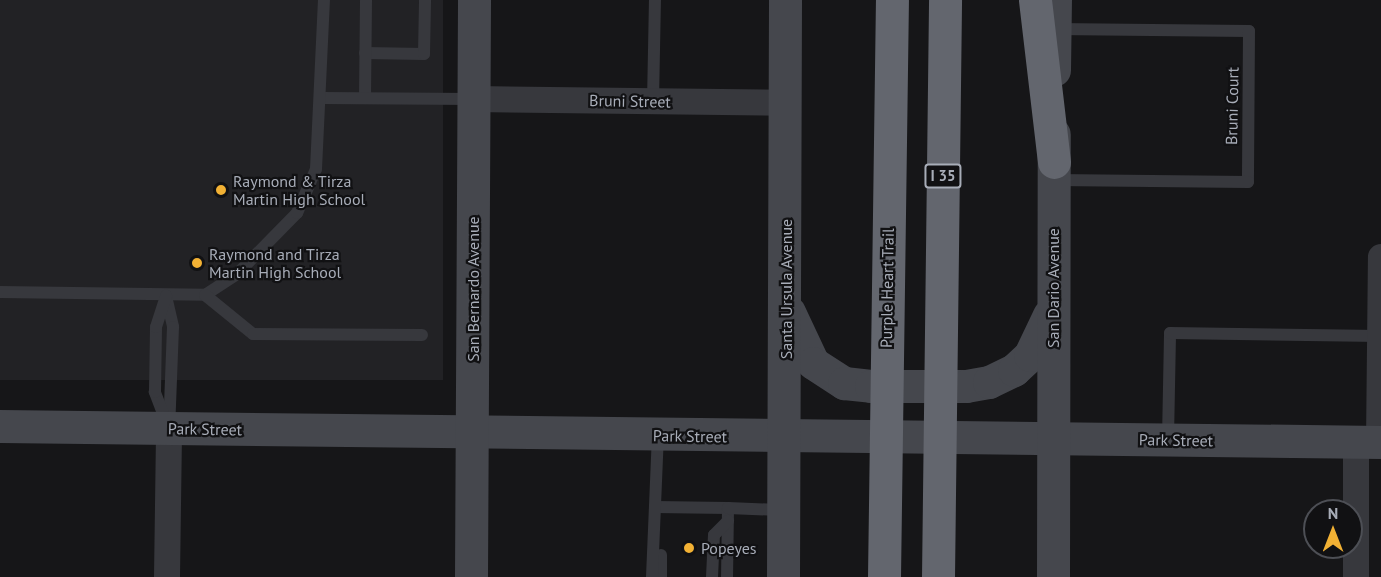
<!DOCTYPE html>
<style>
body{margin:0}
#map{position:relative;width:1381px;height:577px;overflow:hidden;background:#161618;font-family:"PT Sans",sans-serif}
div>[style]{position:absolute}
[style*='--x']{left:calc(var(--x)*1px);top:calc(var(--y)*1px);width:calc(var(--w)*1px);rotate:calc(var(--a)*1deg)}
.built>*{inset:0;background:#222225;transform-origin:0 0}
.service>*{height:12px;margin:-6px;padding:0 6px;transform-origin:6px;border-radius:6px;background:#37383d}
.minor>*{height:26px;margin:-13px;padding:0 13px;transform-origin:13px;border-radius:13px;background:#37383d}
.secondary>*{height:33px;margin:-16.5px;padding:0 16.5px;transform-origin:16.5px;border-radius:16.5px;background:#45474d}
.motorway>*{height:33px;margin:-16.5px;padding:0 16.5px;transform-origin:16.5px;border-radius:16.5px;background:#63666e}
.dots>*{width:16px;height:16px;translate:-50% -50%;box-sizing:border-box;border:3px solid #111113;border-radius:50%}
span{translate:-50% -50%;white-space:nowrap;text-align:center;line-height:1.15;-webkit-text-stroke:4.5px #111113;paint-order:stroke}
.shield-label span{padding:2px 4px;background:#111113;border:2px solid;border-radius:4px;-webkit-text-stroke-width:0}
.shield-label{font-size:15px;color:#a8adb8;font-weight:700}
.street-label{font-size:16px;color:#a8adb8}
.poi-label{font-size:16px;color:#a8adb8}
.left{translate:0 -50%;text-align:left}
.north{position:absolute;left:1303px;top:499px;width:60px;height:60px;box-sizing:border-box;background:#111113;border:2px solid #4d4f55;border-radius:50%;rotate:0deg;font-size:16px;font-weight:700;line-height:24px;text-align:center;color:#a8adb8}
.north::after{content:'';display:block;margin:auto;width:21px;height:27px;background:#f2b134;clip-path:polygon(50% 0,100% 100%,50% 72%,0 100%)}
</style>
<div id="map">
<div class="built">
<i style="left:0;top:0;width:443px;height:380px"></i>
</div>
<div class="service">
<i style="--x:1055;--y:29;--w:194;--a:0.6"></i>
<i style="--x:1249;--y:31;--w:151;--a:90.4"></i>
<i style="--x:1248;--y:182;--w:193;--a:-179.4"></i>
<i style="--x:365;--y:53;--w:59;--a:1"></i>
<i style="--x:424;--y:54;--w:54;--a:-88.9"></i>
<i style="--x:365;--y:97;--w:97;--a:-89.4"></i>
<i style="--x:322;--y:98;--w:150;--a:0.4"></i>
<i style="--x:653;--y:102;--w:102;--a:-88.9"></i>
<i style="--x:0;--y:292;--w:205;--a:0.8"></i>
<i style="--x:205;--y:295;--w:38;--a:-33"></i>
<i style="--x:237;--y:274;--w:86;--a:-45.5"></i>
<i style="--x:297;--y:213;--w:48;--a:-66.6"></i>
<i style="--x:316;--y:169;--w:169;--a:-87.3"></i>
<i style="--x:205;--y:295;--w:62;--a:39.1"></i>
<i style="--x:253;--y:334;--w:169;--a:0.3"></i>
<i style="--x:166;--y:296;--w:32;--a:77"></i>
<i style="--x:173;--y:327;--w:102;--a:92.2"></i>
<i style="--x:169;--y:429;--w:40;--a:-111"></i>
<i style="--x:155;--y:392;--w:65;--a:-89.1"></i>
<i style="--x:156;--y:327;--w:33;--a:-72"></i>
<i style="--x:1168;--y:439;--w:106;--a:-88.9"></i>
<i style="--x:1170;--y:333;--w:210;--a:0.8"></i>
<i style="--x:655;--y:507;--w:73;--a:0.8"></i>
<i style="--x:728;--y:508;--w:69;--a:90.8"></i>
<i style="--x:728;--y:508;--w:53;--a:2.2"></i>
<i style="--x:661;--y:555;--w:22;--a:90"></i>
<i style="--x:652;--y:577;--w:141;--a:-87.6"></i>
<i style="--x:712;--y:577;--w:42;--a:-87.3"></i>
<i style="--x:714;--y:535;--w:20;--a:-45"></i>
</div>
<div class="minor">
<i style="--x:474;--y:99;--w:312;--a:0.7"></i>
<i style="--x:1379;--y:442;--w:185;--a:-89.4"></i>
<i style="--x:167;--y:577;--w:148;--a:-89.2"></i>
<i style="--x:1356;--y:577;--w:135;--a:-90"></i>
</div>
<div class="secondary">
<i style="--x:1054;--y:70;--w:70;--a:-89.2"></i>
<i style="--x:789;--y:312;--w:56;--a:64.8"></i>
<i style="--x:813;--y:363;--w:37;--a:33"></i>
<i style="--x:844;--y:383;--w:27;--a:6"></i>
<i style="--x:871;--y:386;--w:95;--a:0"></i>
<i style="--x:966;--y:386;--w:23;--a:-10"></i>
<i style="--x:989;--y:382;--w:28;--a:-26"></i>
<i style="--x:1014;--y:370;--w:22;--a:-43"></i>
<i style="--x:1030;--y:355;--w:44;--a:-64.6"></i>
<i style="--x:0;--y:426;--w:1381;--a:0.66"></i>
<i style="--x:471;--y:577;--w:577;--a:-89.7"></i>
<i style="--x:783;--y:577;--w:577;--a:-89.8"></i>
<i style="--x:1053;--y:577;--w:443;--a:-89.9"></i>
</div>
<div class="motorway">
<i style="--x:1035;--y:0;--w:163;--a:83.3"></i>
<i style="--x:884;--y:577;--w:577;--a:-89.21"></i>
<i style="--x:938;--y:577;--w:577;--a:-89.3"></i>
</div>
<div class="dots">
<i style="left:221px;top:190px;background:#f2b134"></i>
<i style="left:197px;top:263px;background:#f2b134"></i>
<i style="left:689px;top:548px;background:#f2b134"></i>
</div>
<div class="shield-label">
<span style="left:943px;top:176px">I 35</span>
</div>
<div class="street-label">
<span style="left:630px;top:101px;rotate:1deg">Bruni Street</span>
<span style="left:1232px;top:106px;rotate:-89deg">Bruni Court</span>
<span style="left:887px;top:288px;rotate:-89deg">Purple Heart Trail</span>
<span style="left:1053px;top:288px;rotate:-90deg">San Dario Avenue</span>
<span style="left:473px;top:289px;rotate:-90deg">San Bernardo Avenue</span>
<span style="left:786px;top:289px;rotate:-90deg">Santa Ursula Avenue</span>
<span style="left:205px;top:429px;rotate:1deg">Park Street</span>
<span style="left:690px;top:436px;rotate:1deg">Park Street</span>
<span style="left:1176px;top:440px;rotate:1deg">Park Street</span>
</div>
<div class="poi-label">
<span class="left" style="left:233px;top:190px">Raymond &amp; Tirza<br>Martin High School</span>
<span class="left" style="left:209px;top:263px">Raymond and Tirza<br>Martin High School</span>
<span class="left" style="left:701px;top:548px">Popeyes</span>
</div>
<div class="north">N</div>
</div>
